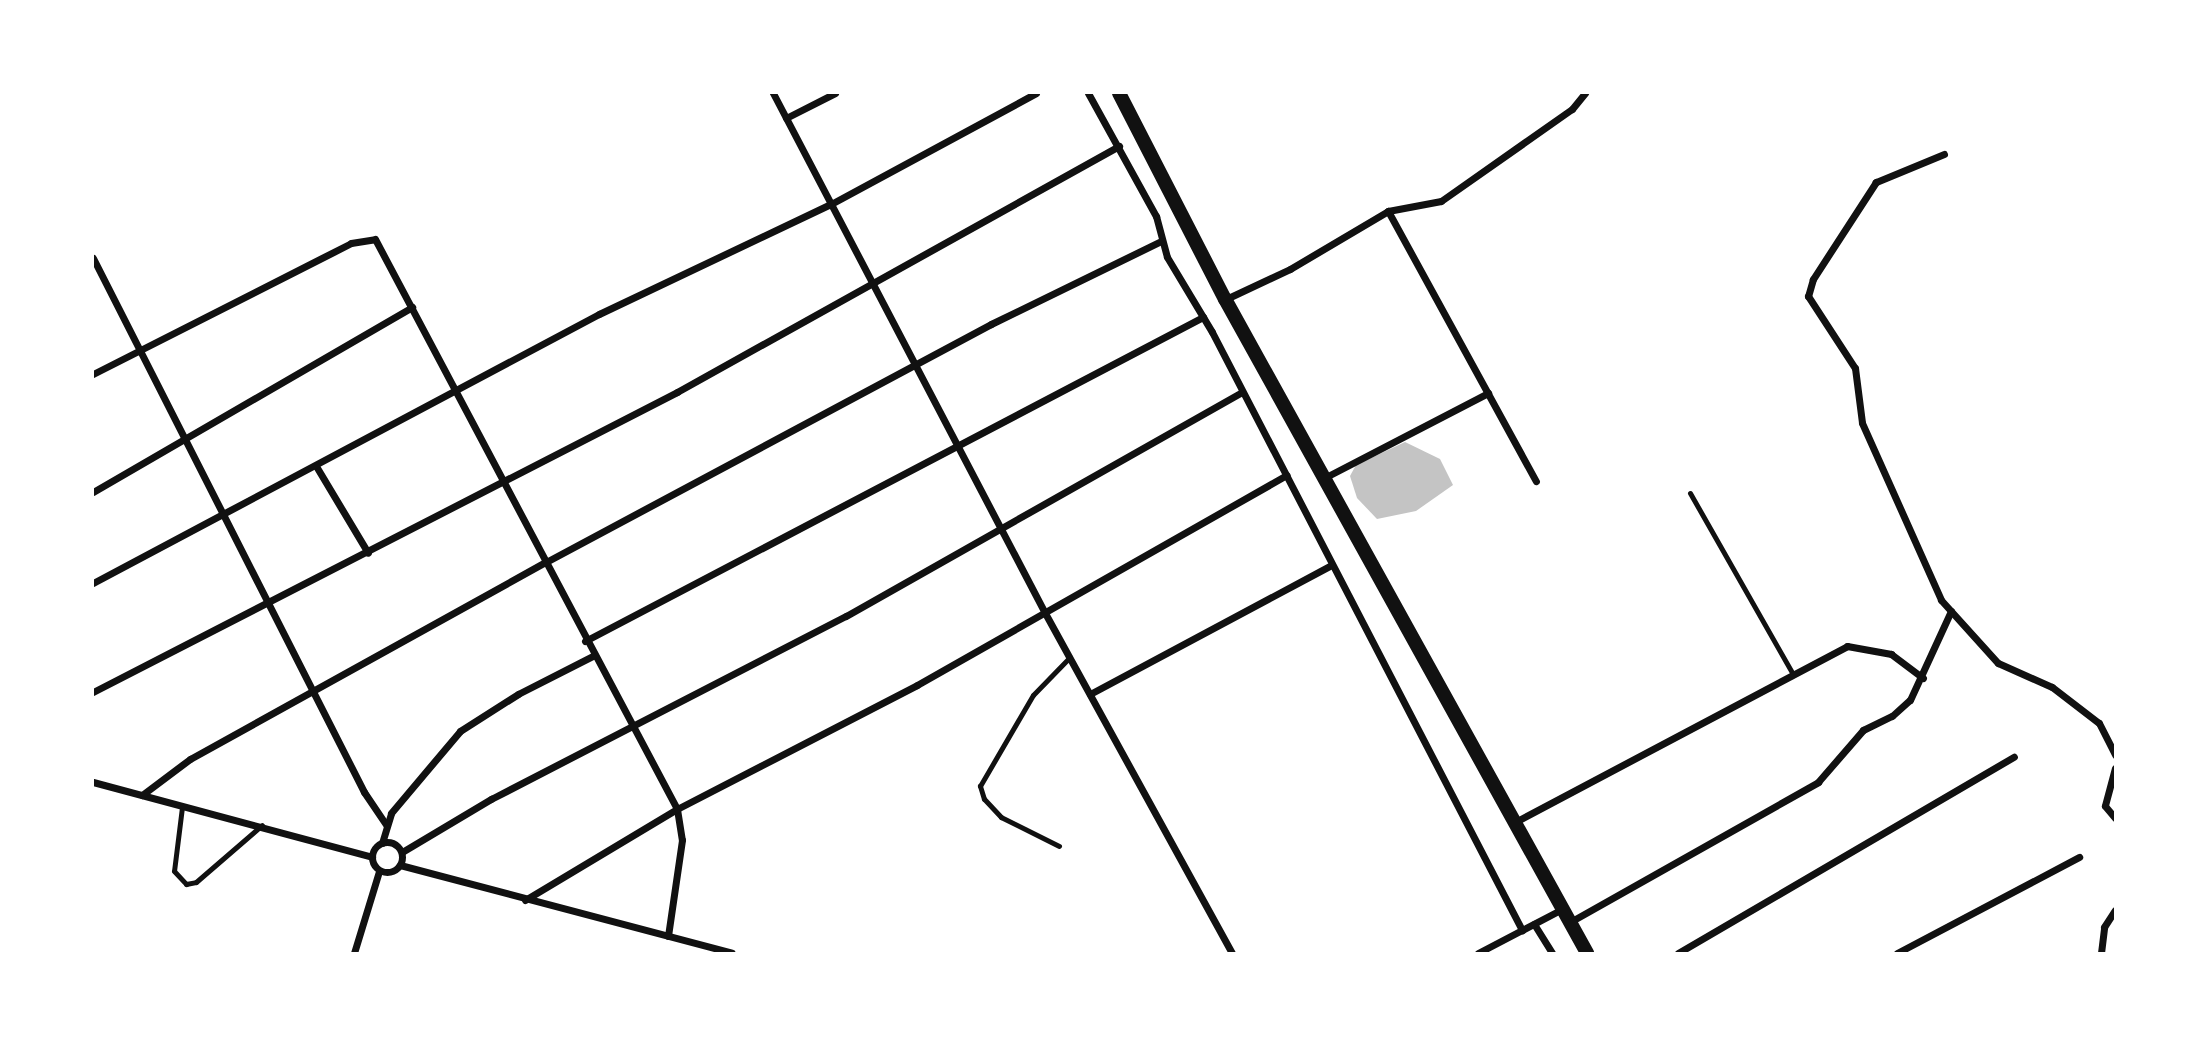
<!DOCTYPE html>
<style>
body{margin:0}
#map{position:relative;width:2208px;height:1046px;overflow:hidden;background:#fff;font-family:Poppins,sans-serif}
div>[style]{position:absolute}
[style*='--x']{left:calc(var(--x)*1px);top:calc(var(--y)*1px);width:calc(var(--w)*1px);rotate:calc(var(--a)*1deg)}
.building>*{inset:0;background:#c4c4c4}
.service>*{height:5px;margin:-2.5px;padding:0 2.5px;transform-origin:2.5px;border-radius:2.5px;background:#111}
.minor>*{height:7px;margin:-3.5px;padding:0 3.5px;transform-origin:3.5px;border-radius:3.5px;background:#111}
.minor>.ring{margin:-3.5px;padding:0;box-sizing:content-box;background:none;border:7px solid #111;border-radius:50%}
.secondary>*{height:14px;margin:-7px;padding:0 7px;transform-origin:7px;border-radius:7px;background:#111}
span{translate:-50% -50%;white-space:nowrap;text-align:center;line-height:1.15;-webkit-text-stroke:7px #fff;paint-order:stroke}
.frame{position:absolute;inset:0;border:94px solid #fff;pointer-events:none}
</style>
<div id="map">
<div class="building">
<i style="clip-path:polygon(1405px 442px,1440px 459px,1453px 485px,1416px 511px,1377px 519px,1357px 498px,1350px 476px,1356px 465px)"></i>
</div>
<div class="service">
<i style="--x:1690;--y:493;--w:208;--a:60.4"></i>
<i style="--x:182;--y:807;--w:64;--a:97.1"></i>
<i style="--x:174;--y:871;--w:18;--a:47"></i>
<i style="--x:186;--y:884;--w:10;--a:-11"></i>
<i style="--x:196;--y:882;--w:87;--a:-40.8"></i>
<i style="--x:1059;--y:846;--w:65;--a:-153.4"></i>
<i style="--x:1001;--y:817;--w:25;--a:-133"></i>
<i style="--x:984;--y:799;--w:14;--a:-107"></i>
<i style="--x:980;--y:786;--w:105;--a:-59.8"></i>
<i style="--x:1033;--y:695;--w:53;--a:-45.8"></i>
</div>
<div class="minor">
<i style="--x:773;--y:93;--w:587;--a:62.39"></i>
<i style="--x:1045;--y:613;--w:388;--a:61.2"></i>
<i style="--x:1088;--y:93;--w:141;--a:61.1"></i>
<i style="--x:1156;--y:216;--w:42;--a:75"></i>
<i style="--x:1167;--y:257;--w:87;--a:59"></i>
<i style="--x:1212;--y:332;--w:674;--a:62.6"></i>
<i style="--x:786;--y:118;--w:55;--a:-27"></i>
<i style="--x:1944;--y:154;--w:74;--a:157.6"></i>
<i style="--x:1876;--y:182;--w:116;--a:123"></i>
<i style="--x:1813;--y:279;--w:18;--a:106"></i>
<i style="--x:1808;--y:296;--w:86;--a:56.9"></i>
<i style="--x:1855;--y:368;--w:55;--a:82.7"></i>
<i style="--x:1862;--y:423;--w:194;--a:65.9"></i>
<i style="--x:1941;--y:600;--w:85;--a:47.9"></i>
<i style="--x:1998;--y:663;--w:59;--a:24"></i>
<i style="--x:2052;--y:687;--w:59;--a:37.5"></i>
<i style="--x:2099;--y:723;--w:36;--a:63"></i>
<i style="--x:1388;--y:211;--w:308;--a:61.3"></i>
<i style="--x:93;--y:258;--w:599;--a:63.09"></i>
<i style="--x:364;--y:792;--w:40;--a:56"></i>
<i style="--x:1226;--y:299;--w:71;--a:-25.1"></i>
<i style="--x:1290;--y:269;--w:114;--a:-30.6"></i>
<i style="--x:1388;--y:211;--w:54;--a:-10.7"></i>
<i style="--x:1441;--y:201;--w:160;--a:-35.1"></i>
<i style="--x:1572;--y:109;--w:21;--a:-51"></i>
<i style="--x:93;--y:374;--w:289;--a:-26.9"></i>
<i style="--x:351;--y:243;--w:24;--a:-9"></i>
<i style="--x:375;--y:239;--w:645;--a:62.08"></i>
<i style="--x:677;--y:809;--w:31;--a:81"></i>
<i style="--x:682;--y:840;--w:97;--a:98.3"></i>
<i style="--x:316;--y:466;--w:101;--a:59.1"></i>
<i style="--x:1324;--y:478;--w:185;--a:-27.4"></i>
<i style="--x:93;--y:492;--w:369;--a:-30.1"></i>
<i style="--x:93;--y:583;--w:573;--a:-28"></i>
<i style="--x:599;--y:314;--w:257;--a:-25.4"></i>
<i style="--x:831;--y:204;--w:233;--a:-28.4"></i>
<i style="--x:585;--y:641;--w:698;--a:-27.67"></i>
<i style="--x:93;--y:692;--w:657;--a:-27.19"></i>
<i style="--x:677;--y:392;--w:506;--a:-29.1"></i>
<i style="--x:1090;--y:694;--w:274;--a:-28.1"></i>
<i style="--x:2115;--y:768;--w:39;--a:105"></i>
<i style="--x:2105;--y:806;--w:16;--a:50"></i>
<i style="--x:93;--y:782;--w:289;--a:15"></i>
<i style="--x:142;--y:795;--w:60;--a:-36.9"></i>
<i style="--x:190;--y:759;--w:407;--a:-29"></i>
<i style="--x:546;--y:562;--w:505;--a:-28.14"></i>
<i style="--x:991;--y:324;--w:189;--a:-26"></i>
<i style="--x:1515;--y:822;--w:376;--a:-27.9"></i>
<i style="--x:1847;--y:646;--w:45;--a:10.3"></i>
<i style="--x:1891;--y:654;--w:40;--a:37"></i>
<i class="ring" style="left:372px;top:842px;width:23px;height:23px"></i>
<i style="--x:382;--y:843;--w:31;--a:-73"></i>
<i style="--x:391;--y:813;--w:107;--a:-49.9"></i>
<i style="--x:460;--y:731;--w:69;--a:-32.5"></i>
<i style="--x:518;--y:694;--w:84;--a:-26.9"></i>
<i style="--x:402;--y:852;--w:104;--a:-30.8"></i>
<i style="--x:491;--y:799;--w:399;--a:-27.3"></i>
<i style="--x:846;--y:616;--w:455;--a:-29.5"></i>
<i style="--x:400;--y:865;--w:343;--a:14.8"></i>
<i style="--x:525;--y:900;--w:177;--a:-30.9"></i>
<i style="--x:677;--y:809;--w:270;--a:-27.3"></i>
<i style="--x:917;--y:685;--w:425;--a:-29.6"></i>
<i style="--x:1570;--y:922;--w:285;--a:-29.4"></i>
<i style="--x:1818;--y:782;--w:69;--a:-49.1"></i>
<i style="--x:1863;--y:730;--w:32;--a:-26"></i>
<i style="--x:1892;--y:716;--w:24;--a:-42"></i>
<i style="--x:1910;--y:700;--w:98;--a:-65.3"></i>
<i style="--x:1534;--y:924;--w:34;--a:58"></i>
<i style="--x:354;--y:953;--w:86;--a:-73"></i>
<i style="--x:1478;--y:953;--w:95;--a:-27.6"></i>
<i style="--x:1678;--y:953;--w:389;--a:-30.3"></i>
<i style="--x:1897;--y:953;--w:206;--a:-27.8"></i>
<i style="--x:2101;--y:953;--w:26;--a:-83"></i>
<i style="--x:2104;--y:927;--w:20;--a:-57"></i>
</div>
<div class="secondary">
<i style="--x:1119;--y:93;--w:232;--a:62.8"></i>
<i style="--x:1225;--y:299;--w:748;--a:61.03"></i>
</div>
<div class="frame"></div>
</div>
